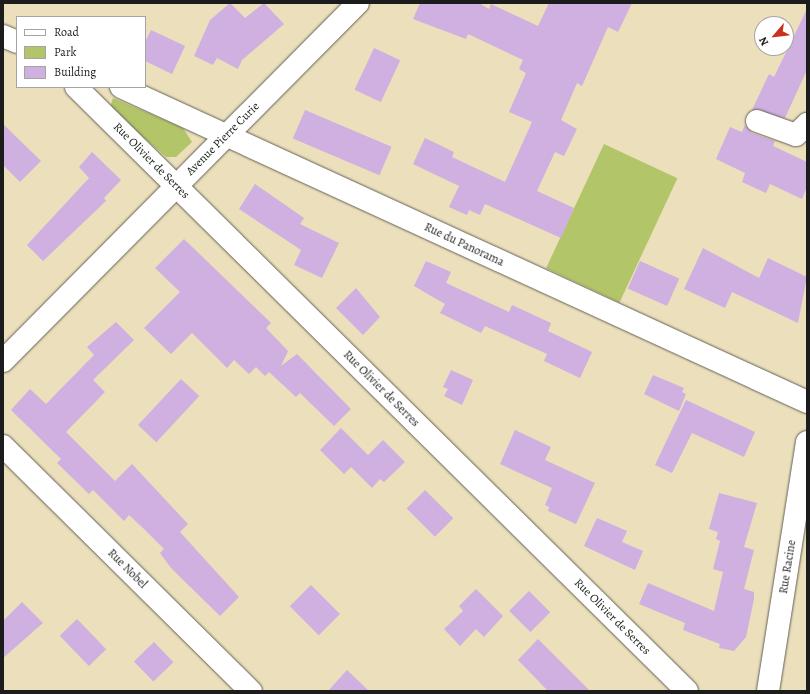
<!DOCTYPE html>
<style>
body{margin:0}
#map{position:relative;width:810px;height:694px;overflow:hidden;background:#ebdfbc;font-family:Alegreya,serif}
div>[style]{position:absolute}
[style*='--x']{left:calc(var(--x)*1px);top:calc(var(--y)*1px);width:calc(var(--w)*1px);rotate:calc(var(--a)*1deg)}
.green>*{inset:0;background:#b2c568;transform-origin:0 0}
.building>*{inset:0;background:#d0afe1;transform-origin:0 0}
.roads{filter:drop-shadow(0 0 1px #646054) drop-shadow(0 0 1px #646054)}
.street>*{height:22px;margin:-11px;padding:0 11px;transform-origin:11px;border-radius:11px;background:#fff}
span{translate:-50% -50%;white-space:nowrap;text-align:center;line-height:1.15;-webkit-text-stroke:3px #fff;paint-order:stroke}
.street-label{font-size:12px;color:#1c1c1c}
.frame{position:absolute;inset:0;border:4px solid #1c1c1c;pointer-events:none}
.legend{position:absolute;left:16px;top:16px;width:130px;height:72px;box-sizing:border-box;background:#fff;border:1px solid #a4a4a4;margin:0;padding:5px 7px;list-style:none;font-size:12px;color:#1c1c1c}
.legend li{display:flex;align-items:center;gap:8px;height:20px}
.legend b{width:20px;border:1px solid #a4a4a4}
.north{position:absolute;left:754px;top:16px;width:40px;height:40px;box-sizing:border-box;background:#fff;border:1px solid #a4a4a4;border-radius:50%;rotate:242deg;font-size:11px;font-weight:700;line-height:16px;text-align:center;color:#1c1c1c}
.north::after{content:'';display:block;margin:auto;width:14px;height:18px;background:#c8321e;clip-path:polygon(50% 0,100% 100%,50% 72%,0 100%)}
</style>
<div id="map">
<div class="green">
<i style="clip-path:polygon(113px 98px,183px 128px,192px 142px,176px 157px,166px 157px,110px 108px)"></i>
<i style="left:604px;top:144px;width:81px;height:137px;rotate:25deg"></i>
</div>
<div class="building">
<i style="clip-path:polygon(230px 3px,245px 18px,264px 3px,284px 24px,242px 60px,238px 69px,217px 58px,213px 65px,194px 56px,210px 20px)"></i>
<i style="clip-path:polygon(420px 3px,479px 3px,489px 9px,491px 4px,538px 26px,549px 3px,632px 3px,618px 32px,608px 27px,582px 86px,577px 83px,561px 120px,577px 129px,564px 156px,555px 152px,537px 191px,574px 208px,561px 238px,485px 204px,480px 215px,469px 210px,467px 215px,449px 207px,459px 186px,413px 164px,425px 138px,454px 152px,452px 157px,505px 182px,532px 122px,509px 112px,526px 73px,519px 69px,523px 60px,468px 34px,466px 39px,413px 19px)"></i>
<i style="clip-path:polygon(807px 9px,807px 70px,785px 118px,752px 110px,769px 74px,774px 77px)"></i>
<i style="clip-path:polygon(151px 30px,185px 46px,172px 74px,145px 61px,145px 42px)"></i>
<i style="left:374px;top:48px;width:29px;height:46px;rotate:25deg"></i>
<i style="left:305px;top:110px;width:94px;height:31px;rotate:23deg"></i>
<i style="clip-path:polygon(3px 124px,41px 161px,20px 182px,3px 165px)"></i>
<i style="clip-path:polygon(745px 125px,752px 133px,775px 141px,773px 146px,807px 162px,807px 187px,802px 199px,770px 184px,766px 193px,742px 182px,745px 173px,716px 159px,730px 127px,742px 132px)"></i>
<i style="clip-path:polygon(92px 152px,121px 180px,104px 198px,106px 201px,43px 261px,27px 245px,89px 178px,79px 167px)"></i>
<i style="clip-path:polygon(255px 184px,304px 218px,300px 224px,339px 243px,322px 278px,294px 265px,301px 250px,239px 209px)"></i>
<i style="clip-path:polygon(184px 239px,271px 323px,266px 328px,288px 351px,281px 366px,297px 354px,351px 409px,334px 426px,300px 393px,296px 397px,269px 372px,265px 376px,256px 367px,249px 374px,234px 360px,227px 368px,192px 333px,171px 354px,144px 328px,180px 292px,155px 268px)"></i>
<i style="clip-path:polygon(703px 248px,759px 278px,768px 258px,807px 277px,798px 323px,732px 292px,725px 308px,684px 289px)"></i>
<i style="clip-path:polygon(426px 261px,451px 272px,446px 283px,509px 312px,512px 305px,551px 323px,548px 331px,592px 352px,580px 378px,544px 361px,547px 354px,485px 326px,481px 333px,440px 313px,445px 304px,414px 286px)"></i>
<i style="left:640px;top:261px;width:43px;height:30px;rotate:24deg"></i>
<i style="clip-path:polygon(356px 288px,380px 317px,363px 335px,336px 308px)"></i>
<i style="clip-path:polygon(116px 322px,134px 340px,93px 380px,105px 392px,66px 432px,115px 481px,132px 464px,188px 524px,180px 532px,239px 597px,220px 616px,171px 568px,160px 553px,164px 549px,143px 528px,129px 515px,124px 521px,93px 490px,89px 494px,57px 463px,61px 459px,11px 410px,30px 389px,46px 404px,94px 355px,87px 347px)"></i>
<i style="clip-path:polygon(451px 370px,473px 380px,462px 405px,444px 396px,448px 389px,443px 387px)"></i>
<i style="clip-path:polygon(653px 375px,684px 388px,682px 392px,686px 394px,679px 411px,644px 394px)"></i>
<i style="left:181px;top:379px;width:25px;height:63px;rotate:43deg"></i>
<i style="clip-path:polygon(686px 400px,755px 432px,744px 457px,692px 433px,672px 473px,655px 465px)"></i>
<i style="clip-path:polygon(341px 428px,368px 455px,383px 440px,405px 462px,384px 482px,380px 479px,372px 488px,351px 467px,344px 474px,320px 450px)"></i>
<i style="clip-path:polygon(515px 430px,551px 447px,545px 460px,595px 483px,576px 524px,548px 511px,549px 507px,545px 505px,552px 488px,500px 464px)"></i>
<i style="left:425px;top:490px;width:40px;height:26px;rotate:45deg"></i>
<i style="clip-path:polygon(719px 493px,757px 503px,744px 547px,754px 550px,744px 589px,754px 592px,754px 599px,746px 637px,734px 651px,719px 648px,720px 644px,683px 630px,685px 623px,639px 604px,648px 583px,714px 611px,723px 572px,713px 569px,720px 541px,716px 539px,718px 532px,709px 529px)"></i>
<i style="clip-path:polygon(597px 518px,627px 531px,622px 542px,643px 551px,635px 570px,584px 546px)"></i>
<i style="left:311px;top:585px;width:41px;height:30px;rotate:45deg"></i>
<i style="clip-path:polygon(476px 589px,503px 616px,484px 637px,476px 629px,460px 646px,444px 629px,463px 611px,459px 606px)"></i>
<i style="left:529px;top:591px;width:30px;height:28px;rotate:45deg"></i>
<i style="clip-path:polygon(22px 602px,43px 623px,3px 658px,3px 621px)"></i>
<i style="left:77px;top:619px;width:42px;height:24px;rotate:46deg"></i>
<i style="clip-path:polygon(538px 639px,590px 691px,548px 691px,518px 660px)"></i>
<i style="left:154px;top:642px;width:28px;height:28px;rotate:46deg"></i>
<i style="clip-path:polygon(347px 670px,369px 691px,328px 691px)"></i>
</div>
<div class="roads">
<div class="street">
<i style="--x:3;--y:36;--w:15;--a:23"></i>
<i style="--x:76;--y:87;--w:859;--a:44.67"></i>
<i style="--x:121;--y:87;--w:755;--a:24.66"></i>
<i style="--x:757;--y:121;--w:41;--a:19.7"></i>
<i style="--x:796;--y:135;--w:16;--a:-45"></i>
<i style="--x:3;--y:361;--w:504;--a:-45.24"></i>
<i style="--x:3;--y:446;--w:349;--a:44.7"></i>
<i style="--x:768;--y:691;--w:252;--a:-81.1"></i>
</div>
</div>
<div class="street-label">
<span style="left:223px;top:139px;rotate:-45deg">Avenue Pierre Curie</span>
<span style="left:151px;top:161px;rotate:45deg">Rue Olivier de Serres</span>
<span style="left:464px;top:245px;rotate:25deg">Rue du Panorama</span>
<span style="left:381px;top:389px;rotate:45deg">Rue Olivier de Serres</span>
<span style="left:788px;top:567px;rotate:-81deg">Rue Racine</span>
<span style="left:127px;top:569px;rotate:45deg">Rue Nobel</span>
<span style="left:612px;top:617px;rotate:45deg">Rue Olivier de Serres</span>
</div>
<div class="frame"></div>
<ul class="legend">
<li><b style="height:5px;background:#fff"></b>Road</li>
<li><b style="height:11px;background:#b2c568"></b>Park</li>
<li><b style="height:11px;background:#d0afe1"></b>Building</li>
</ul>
<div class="north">N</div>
</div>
